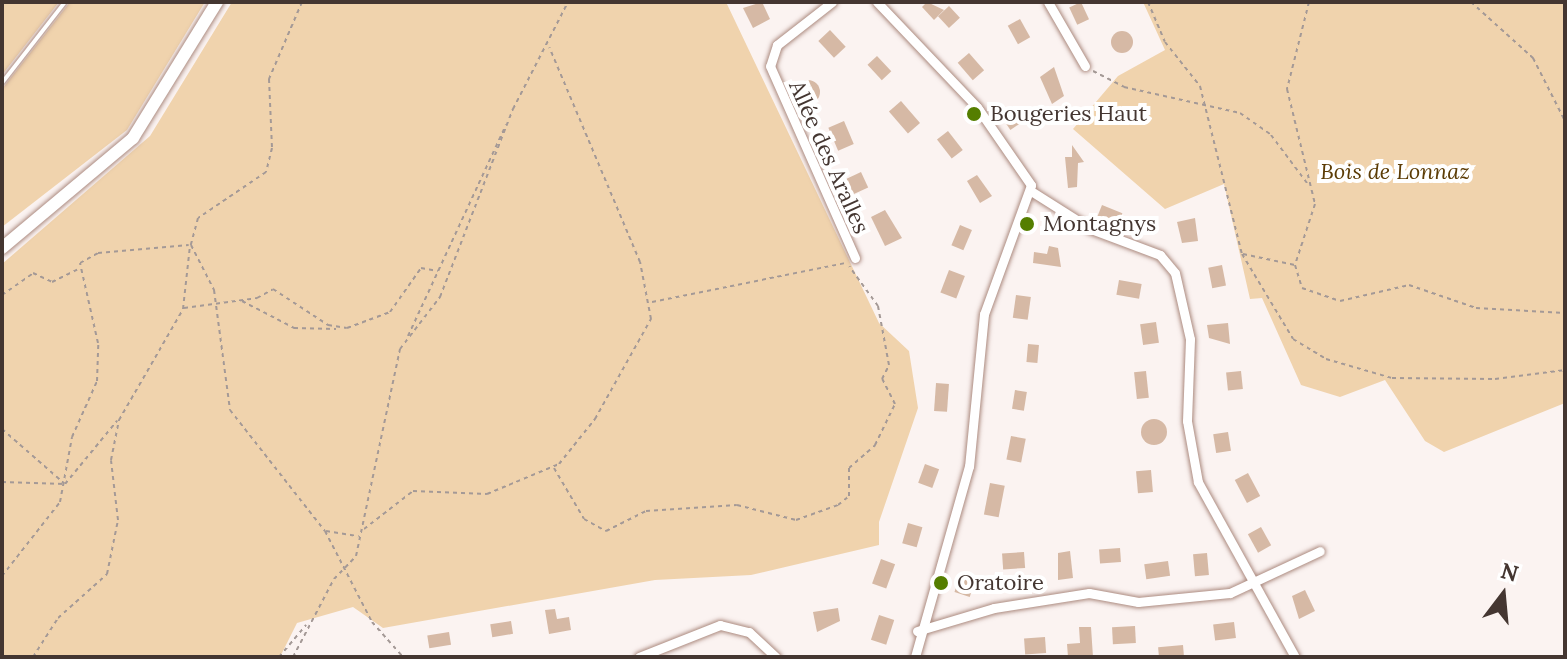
<!DOCTYPE html>
<meta charset="utf-8">
<style>
body{margin:0}
#map{position:relative;width:1567px;height:659px;overflow:hidden;background:#fbf3f1;font-family:Lora,serif}
div>[style]{position:absolute}
[style*='--x']{left:calc(var(--x)*1px);top:calc(var(--y)*1px);width:calc(var(--w)*1px);rotate:calc(var(--a)*1deg)}
.green>*{inset:0;background:#f0d3ad}
.building>*{inset:0;background:#d6b9a5;transform-origin:0 0}
.round{border-radius:50%}
.path>*{height:2px;margin-top:-1px;transform-origin:0;background:repeating-linear-gradient(90deg,#a49996 0 4px,transparent 0 8px)}
.roads{filter:drop-shadow(0 0 2px #ac8b80) drop-shadow(0 0 2px #ac8b80)}
.service>*{height:4px;margin:-2px;padding:0 2px;transform-origin:2px;border-radius:2px;background:#fff}
.minor>*{height:9px;margin:-4.5px;padding:0 4.5px;transform-origin:4.5px;border-radius:4.5px;background:#fff}
.secondary>*{height:12px;margin:-6px;padding:0 6px;transform-origin:6px;border-radius:6px;background:#fff}
.dots>*{width:22px;height:22px;translate:-50% -50%;box-sizing:border-box;border:4px solid #fff;border-radius:50%}
span{translate:-50% -50%;white-space:nowrap;text-align:center;line-height:1.15;-webkit-text-stroke:8px #fff;paint-order:stroke}
.poi-label{font-size:22px;color:#443631}
.left{translate:0 -50%;text-align:left}
.street-label{font-size:22px;color:#443631}
.park-label{font-size:22px;color:#5c3c05;font-style:italic}
.frame{position:absolute;inset:0;border:4px solid #443631;pointer-events:none}
.north{position:absolute;left:1463px;top:555px;width:80px;height:80px;-webkit-text-stroke:6px #fff;paint-order:stroke;rotate:16deg;font-size:22px;font-weight:700;line-height:32px;text-align:center;color:#443631}
.north::after{content:'';display:block;margin:auto;width:28px;height:36px;background:#443631;clip-path:polygon(50% 0,100% 100%,50% 72%,0 100%)}
</style>
<div id="map">
<div class="green">
<i style="clip-path:polygon(2px 2px,59px 2px,2px 75px)"></i>
<i style="clip-path:polygon(70px 2px,205px 2px,127px 130px,2px 227px,2px 89px)"></i>
<i style="clip-path:polygon(232px 2px,726px 2px,879px 323px,909px 351px,918px 408px,879px 522px,879px 545px,751px 575px,655px 580px,383px 628px,353px 607px,297px 623px,280px 657px,2px 657px,2px 264px,150px 136px)"></i>
<i style="clip-path:polygon(1143px 2px,1565px 2px,1565px 403px,1444px 452px,1425px 441px,1385px 380px,1340px 397px,1301px 385px,1262px 298px,1250px 299px,1224px 184px,1165px 209px,1073px 129px,1118px 76px,1165px 50px)"></i>
</div>
<div class="building">
<i style="clip-path:polygon(762px 2px,770px 19px,753px 28px,743px 8px)"></i>
<i style="clip-path:polygon(927px 2px,944px 10px,934px 20px,922px 7px)"></i>
<i style="left:1081px;top:2px;width:19px;height:13px;rotate:65deg"></i>
<i style="left:949px;top:6px;width:16px;height:15px;rotate:47deg"></i>
<i style="left:1020px;top:19px;width:21px;height:14px;rotate:61deg"></i>
<i style="left:830px;top:30px;width:23px;height:16px;rotate:47deg"></i>
<i class="round" style="left:1111px;top:31px;width:22px;height:22px"></i>
<i style="left:969px;top:53px;width:23px;height:15px;rotate:49deg"></i>
<i style="left:877px;top:56px;width:21px;height:13px;rotate:47deg"></i>
<i style="clip-path:polygon(1054px 67px,1064px 96px,1052px 104px,1040px 77px)"></i>
<i class="round" style="left:796px;top:80px;width:24px;height:24px"></i>
<i style="left:901px;top:101px;width:29px;height:16px;rotate:49deg"></i>
<i style="left:1015px;top:110px;width:14px;height:15px;rotate:56deg"></i>
<i style="left:844px;top:121px;width:25px;height:17px;rotate:67deg"></i>
<i style="left:948px;top:131px;width:24px;height:14px;rotate:52deg"></i>
<i style="clip-path:polygon(1072px 145px,1084px 162px,1078px 163px,1077px 187px,1068px 188px,1065px 157px,1072px 157px)"></i>
<i style="left:861px;top:172px;width:17px;height:20px;rotate:65deg"></i>
<i style="clip-path:polygon(977px 175px,992px 196px,980px 203px,967px 181px)"></i>
<i style="left:1102px;top:205px;width:22px;height:14px;rotate:22deg"></i>
<i style="clip-path:polygon(885px 210px,902px 238px,885px 246px,871px 217px)"></i>
<i style="clip-path:polygon(1195px 218px,1198px 241px,1182px 243px,1177px 222px)"></i>
<i style="left:960px;top:225px;width:13px;height:22px;rotate:23deg"></i>
<i style="clip-path:polygon(1049px 246px,1058px 248px,1061px 267px,1033px 263px,1034px 252px,1047px 254px)"></i>
<i style="left:1222px;top:265px;width:21px;height:14px;rotate:79deg"></i>
<i style="left:949px;top:270px;width:17px;height:24px;rotate:21deg"></i>
<i style="left:1119px;top:280px;width:23px;height:15px;rotate:10deg"></i>
<i style="left:1016px;top:295px;width:15px;height:23px;rotate:8deg"></i>
<i style="left:1156px;top:322px;width:21px;height:16px;rotate:82deg"></i>
<i style="clip-path:polygon(1228px 323px,1230px 344px,1209px 338px,1207px 325px)"></i>
<i style="left:1028px;top:344px;width:11px;height:18px;rotate:5deg"></i>
<i style="left:1146px;top:371px;width:27px;height:12px;rotate:84deg"></i>
<i style="left:1241px;top:371px;width:18px;height:15px;rotate:84deg"></i>
<i style="left:936px;top:383px;width:13px;height:28px;rotate:4deg"></i>
<i style="left:1015px;top:390px;width:12px;height:19px;rotate:9deg"></i>
<i class="round" style="left:1141px;top:419px;width:26px;height:26px"></i>
<i style="left:1228px;top:432px;width:19px;height:15px;rotate:81deg"></i>
<i style="left:1011px;top:436px;width:15px;height:24px;rotate:11deg"></i>
<i style="left:925px;top:464px;width:15px;height:20px;rotate:20deg"></i>
<i style="left:1151px;top:470px;width:22px;height:15px;rotate:85deg"></i>
<i style="left:1248px;top:473px;width:26px;height:15px;rotate:62deg"></i>
<i style="left:990px;top:483px;width:15px;height:32px;rotate:11deg"></i>
<i style="left:908px;top:523px;width:15px;height:21px;rotate:16deg"></i>
<i style="left:1261px;top:527px;width:21px;height:15px;rotate:61deg"></i>
<i style="left:1120px;top:548px;width:14px;height:21px;rotate:86deg"></i>
<i style="clip-path:polygon(1070px 551px,1073px 578px,1058px 580px,1058px 553px)"></i>
<i style="left:1024px;top:552px;width:16px;height:22px;rotate:86deg"></i>
<i style="left:1207px;top:553px;width:22px;height:14px;rotate:85deg"></i>
<i style="left:881px;top:559px;width:15px;height:26px;rotate:20deg"></i>
<i style="left:1168px;top:561px;width:15px;height:24px;rotate:82deg"></i>
<i style="left:961px;top:572px;width:16px;height:21px;rotate:18deg"></i>
<i style="clip-path:polygon(1305px 590px,1315px 611px,1299px 619px,1292px 596px)"></i>
<i style="clip-path:polygon(838px 608px,840px 621px,817px 632px,813px 612px)"></i>
<i style="clip-path:polygon(555px 609px,557px 619px,569px 617px,571px 630px,549px 634px,545px 610px)"></i>
<i style="left:879px;top:615px;width:16px;height:26px;rotate:18deg"></i>
<i style="left:511px;top:621px;width:13px;height:21px;rotate:81deg"></i>
<i style="left:1234px;top:622px;width:16px;height:21px;rotate:83deg"></i>
<i style="left:1135px;top:626px;width:17px;height:23px;rotate:87deg"></i>
<i style="clip-path:polygon(1079px 627px,1091px 627px,1093px 657px,1068px 657px,1067px 644px,1080px 643px)"></i>
<i style="left:449px;top:632px;width:13px;height:22px;rotate:81deg"></i>
<i style="left:1045px;top:637px;width:16px;height:21px;rotate:86deg"></i>
<i style="left:1183px;top:645px;width:12px;height:25px;rotate:85deg"></i>
</div>
<div class="path">
<i style="--x:302;--y:2;--w:84;--a:113.2"></i>
<i style="--x:269;--y:79;--w:69;--a:87.5"></i>
<i style="--x:272;--y:148;--w:25;--a:104"></i>
<i style="--x:266;--y:172;--w:82;--a:145.9"></i>
<i style="--x:198;--y:218;--w:28;--a:105"></i>
<i style="--x:191;--y:245;--w:51;--a:62.9"></i>
<i style="--x:214;--y:290;--w:121;--a:82.4"></i>
<i style="--x:230;--y:410;--w:154;--a:51.9"></i>
<i style="--x:325;--y:531;--w:102;--a:62.7"></i>
<i style="--x:372;--y:622;--w:47;--a:48.5"></i>
<i style="--x:1148;--y:2;--w:43;--a:67"></i>
<i style="--x:1165;--y:42;--w:56;--a:51.5"></i>
<i style="--x:1200;--y:86;--w:173;--a:76"></i>
<i style="--x:1242;--y:254;--w:99;--a:59"></i>
<i style="--x:1293;--y:339;--w:39;--a:31"></i>
<i style="--x:1326;--y:359;--w:69;--a:16.1"></i>
<i style="--x:1392;--y:378;--w:103;--a:0.6"></i>
<i style="--x:1495;--y:379;--w:71;--a:-7.3"></i>
<i style="--x:1309;--y:2;--w:90;--a:104.2"></i>
<i style="--x:1287;--y:89;--w:118;--a:76.3"></i>
<i style="--x:1315;--y:204;--w:64;--a:108.2"></i>
<i style="--x:1295;--y:265;--w:24;--a:73"></i>
<i style="--x:1302;--y:288;--w:40;--a:18.9"></i>
<i style="--x:1340;--y:301;--w:71;--a:-13.1"></i>
<i style="--x:1409;--y:285;--w:71;--a:18.9"></i>
<i style="--x:1476;--y:308;--w:89;--a:3.2"></i>
<i style="--x:1471;--y:2;--w:84;--a:42.1"></i>
<i style="--x:1533;--y:58;--w:71;--a:63.1"></i>
<i style="--x:1093;--y:71;--w:35;--a:27"></i>
<i style="--x:1124;--y:87;--w:119;--a:12.6"></i>
<i style="--x:1240;--y:113;--w:38;--a:35"></i>
<i style="--x:1271;--y:135;--w:60;--a:53.1"></i>
<i style="--x:1243;--y:254;--w:53;--a:11.9"></i>
<i style="--x:2;--y:295;--w:38;--a:-35"></i>
<i style="--x:33;--y:273;--w:21;--a:25"></i>
<i style="--x:52;--y:282;--w:28;--a:-26"></i>
<i style="--x:242;--y:301;--w:59;--a:27.4"></i>
<i style="--x:294;--y:328;--w:42;--a:1.4"></i>
<i style="--x:652;--y:302;--w:198;--a:-11.4"></i>
<i style="--x:184;--y:308;--w:74;--a:-7.8"></i>
<i style="--x:257;--y:298;--w:18;--a:-29"></i>
<i style="--x:273;--y:289;--w:66;--a:33.2"></i>
<i style="--x:328;--y:325;--w:19;--a:9"></i>
<i style="--x:347;--y:328;--w:46;--a:-20.4"></i>
<i style="--x:390;--y:312;--w:54;--a:-54.8"></i>
<i style="--x:421;--y:268;--w:17;--a:10"></i>
<i style="--x:408;--y:336;--w:233;--a:-65.1"></i>
<i style="--x:2;--y:429;--w:82;--a:41.1"></i>
<i style="--x:554;--y:468;--w:59;--a:59.5"></i>
<i style="--x:584;--y:519;--w:25;--a:29"></i>
<i style="--x:606;--y:531;--w:45;--a:-26.6"></i>
<i style="--x:646;--y:511;--w:91;--a:-3.8"></i>
<i style="--x:737;--y:505;--w:61;--a:14.3"></i>
<i style="--x:796;--y:520;--w:45;--a:-19.7"></i>
<i style="--x:838;--y:505;--w:14;--a:-39"></i>
<i style="--x:849;--y:496;--w:28;--a:-90"></i>
<i style="--x:849;--y:468;--w:35;--a:-41"></i>
<i style="--x:875;--y:445;--w:46;--a:-64"></i>
<i style="--x:895;--y:404;--w:28;--a:-117"></i>
<i style="--x:882;--y:379;--w:16;--a:-63"></i>
<i style="--x:889;--y:365;--w:60;--a:-100.6"></i>
<i style="--x:878;--y:306;--w:49;--a:-125.9"></i>
<i style="--x:2;--y:482;--w:63;--a:1.8"></i>
<i style="--x:65;--y:484;--w:82;--a:-50.5"></i>
<i style="--x:364;--y:529;--w:62;--a:-37.8"></i>
<i style="--x:413;--y:491;--w:74;--a:2.3"></i>
<i style="--x:487;--y:494;--w:78;--a:-22.6"></i>
<i style="--x:559;--y:464;--w:58;--a:-51.3"></i>
<i style="--x:595;--y:419;--w:115;--a:-60.8"></i>
<i style="--x:651;--y:319;--w:58;--a:-100.9"></i>
<i style="--x:640;--y:262;--w:233;--a:-112.9"></i>
<i style="--x:326;--y:531;--w:33;--a:9"></i>
<i style="--x:2;--y:576;--w:94;--a:-51.9"></i>
<i style="--x:60;--y:502;--w:66;--a:-79.5"></i>
<i style="--x:72;--y:437;--w:61;--a:-65.9"></i>
<i style="--x:97;--y:381;--w:38;--a:-88"></i>
<i style="--x:98;--y:343;--w:82;--a:-102.7"></i>
<i style="--x:80;--y:263;--w:21;--a:-29"></i>
<i style="--x:98;--y:253;--w:91;--a:-5"></i>
<i style="--x:33;--y:657;--w:46;--a:-57.3"></i>
<i style="--x:58;--y:618;--w:66;--a:-41.9"></i>
<i style="--x:107;--y:574;--w:55;--a:-78.5"></i>
<i style="--x:118;--y:520;--w:60;--a:-96.7"></i>
<i style="--x:111;--y:460;--w:41;--a:-78.7"></i>
<i style="--x:119;--y:420;--w:128;--a:-60"></i>
<i style="--x:183;--y:309;--w:63;--a:-83.7"></i>
<i style="--x:279;--y:657;--w:42;--a:-49.8"></i>
<i style="--x:293;--y:657;--w:88;--a:-62.3"></i>
<i style="--x:334;--y:579;--w:32;--a:-46"></i>
<i style="--x:356;--y:556;--w:212;--a:-78"></i>
<i style="--x:400;--y:349;--w:66;--a:-52.4"></i>
<i style="--x:440;--y:297;--w:202;--a:-68.8"></i>
<i style="--x:513;--y:109;--w:120;--a:-62.8"></i>
</div>
<div class="roads">
<div class="service">
<i style="--x:2;--y:83;--w:103;--a:-52.1"></i>
</div>
<div class="minor">
<i style="--x:832;--y:2;--w:70;--a:142"></i>
<i style="--x:777;--y:45;--w:22;--a:108"></i>
<i style="--x:770;--y:66;--w:210;--a:66.1"></i>
<i style="--x:877;--y:2;--w:145;--a:46.4"></i>
<i style="--x:977;--y:107;--w:95;--a:55.3"></i>
<i style="--x:1031;--y:185;--w:137;--a:110"></i>
<i style="--x:984;--y:314;--w:153;--a:95.6"></i>
<i style="--x:969;--y:466;--w:198;--a:105.8"></i>
<i style="--x:1048;--y:2;--w:74;--a:60"></i>
<i style="--x:1031;--y:191;--w:71;--a:32.3"></i>
<i style="--x:1091;--y:229;--w:74;--a:20.6"></i>
<i style="--x:1160;--y:255;--w:23;--a:50"></i>
<i style="--x:1175;--y:273;--w:68;--a:77.2"></i>
<i style="--x:1190;--y:339;--w:82;--a:92.1"></i>
<i style="--x:1187;--y:421;--w:62;--a:79.8"></i>
<i style="--x:1198;--y:482;--w:200;--a:61"></i>
<i style="--x:917;--y:631;--w:80;--a:-16.6"></i>
<i style="--x:994;--y:608;--w:96;--a:-9"></i>
<i style="--x:1089;--y:593;--w:50;--a:10.4"></i>
<i style="--x:1138;--y:602;--w:92;--a:-5.6"></i>
<i style="--x:1230;--y:593;--w:99;--a:-25"></i>
<i style="--x:639;--y:657;--w:87;--a:-21.6"></i>
<i style="--x:720;--y:625;--w:30;--a:14"></i>
<i style="--x:749;--y:632;--w:37;--a:43"></i>
</div>
<div class="secondary">
<i style="--x:2;--y:248;--w:171;--a:-40"></i>
<i style="--x:133;--y:138;--w:160;--a:-58.3"></i>
</div>
</div>
<div class="dots">
<i style="left:974px;top:114px;background:#557e00"></i>
<i style="left:1027px;top:224px;background:#557e00"></i>
<i style="left:941px;top:583px;background:#557e00"></i>
</div>
<div class="poi-label">
<span class="left" style="left:990px;top:114px">Bougeries Haut</span>
<span class="left" style="left:1043px;top:224px">Montagnys</span>
<span class="left" style="left:957px;top:583px">Oratoire</span>
</div>
<div class="street-label">
<span style="left:829px;top:157px;rotate:66deg">Allée des Aralles</span>
</div>
<div class="park-label">
<span style="left:1395px;top:172px">Bois de Lonnaz</span>
</div>
<div class="frame"></div>
<div class="north">N</div>
</div>
